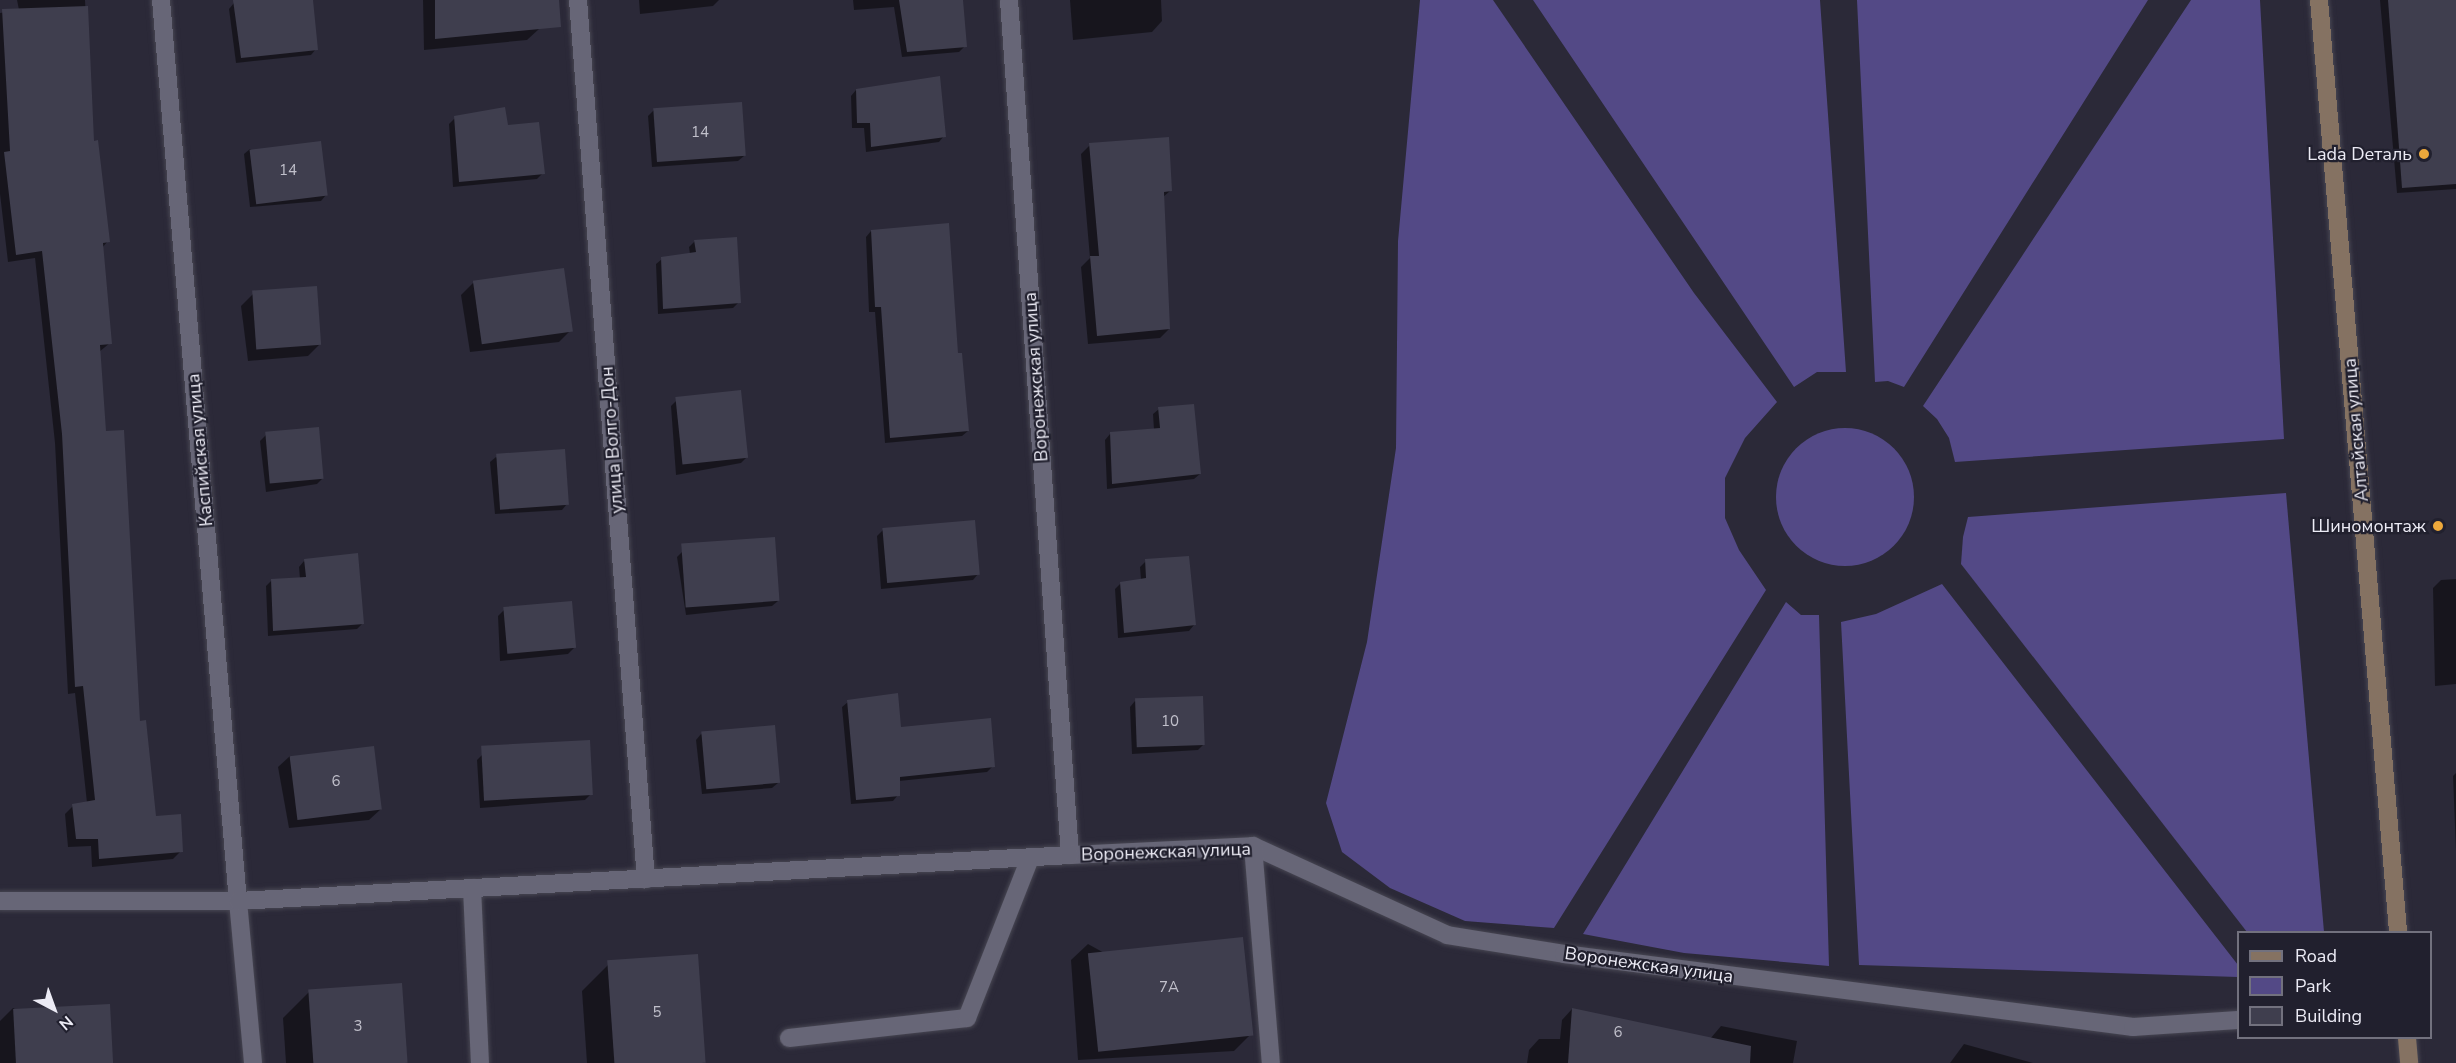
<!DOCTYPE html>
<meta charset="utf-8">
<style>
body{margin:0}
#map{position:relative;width:2456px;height:1063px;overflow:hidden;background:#2b2938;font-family:"Nunito Sans",sans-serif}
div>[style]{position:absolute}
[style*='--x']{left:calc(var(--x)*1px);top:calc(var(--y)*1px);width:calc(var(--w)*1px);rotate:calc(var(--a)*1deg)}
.green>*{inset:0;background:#534986}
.round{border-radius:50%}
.shadow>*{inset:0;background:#0007}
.building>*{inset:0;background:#3f3e4e;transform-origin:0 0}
.roads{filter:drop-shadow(0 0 2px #474652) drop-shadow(0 0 2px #474652)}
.lane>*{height:18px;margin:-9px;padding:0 9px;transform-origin:9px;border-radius:9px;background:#676677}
.street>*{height:18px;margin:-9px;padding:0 9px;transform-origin:9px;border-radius:9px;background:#676677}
.secondary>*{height:18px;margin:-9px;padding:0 9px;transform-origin:9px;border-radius:9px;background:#857262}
.dots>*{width:16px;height:16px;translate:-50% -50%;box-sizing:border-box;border:3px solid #21202e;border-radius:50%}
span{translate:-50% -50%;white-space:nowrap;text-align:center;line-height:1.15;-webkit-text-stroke:4.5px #21202e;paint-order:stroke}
.number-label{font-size:15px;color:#c1c0cb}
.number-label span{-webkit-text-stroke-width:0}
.poi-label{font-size:18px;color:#ecebf5}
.right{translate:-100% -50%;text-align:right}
.street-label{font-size:18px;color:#ecebf5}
.legend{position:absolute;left:2237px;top:931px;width:195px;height:108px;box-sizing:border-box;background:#21202e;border:2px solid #72717e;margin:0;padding:8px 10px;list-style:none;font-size:18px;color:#ecebf5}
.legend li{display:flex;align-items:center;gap:12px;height:30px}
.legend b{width:30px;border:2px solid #72717e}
.north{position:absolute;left:24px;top:979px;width:60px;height:60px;-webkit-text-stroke:4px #21202e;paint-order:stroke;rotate:139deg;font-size:16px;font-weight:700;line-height:24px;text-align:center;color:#ecebf5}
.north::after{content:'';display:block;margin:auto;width:21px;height:27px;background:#ecebf5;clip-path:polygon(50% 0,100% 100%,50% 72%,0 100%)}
</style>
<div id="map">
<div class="green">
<i style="clip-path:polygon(1420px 0,1493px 0,1694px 293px,1777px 402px,1745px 438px,1725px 478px,1725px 518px,1739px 550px,1766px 590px,1554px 928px,1465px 921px,1390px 888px,1342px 852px,1326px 803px,1367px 642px,1396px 448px,1398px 241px)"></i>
<i style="clip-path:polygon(1533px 0,1820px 0,1846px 372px,1817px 372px,1794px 387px)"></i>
<i style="clip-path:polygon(1857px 0,2148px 0,1904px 387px,1888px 381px,1875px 382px)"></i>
<i style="clip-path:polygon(2191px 0,2260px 0,2284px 439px,1955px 462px,1949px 438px,1937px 419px,1923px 406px)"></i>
<i class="round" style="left:1776px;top:428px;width:138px;height:138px"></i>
<i style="clip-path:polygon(2286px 493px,2324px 932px,2247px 932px,1961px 564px,1963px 537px,1968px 517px)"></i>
<i style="clip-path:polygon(1942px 584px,2238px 965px,2238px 977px,1859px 965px,1841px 622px,1876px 614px)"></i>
<i style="clip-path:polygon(1786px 602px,1801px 615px,1819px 615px,1829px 966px,1684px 953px,1583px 934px)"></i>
</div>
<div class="shadow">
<i style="clip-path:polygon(17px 0,85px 0,93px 142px,108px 241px,102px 248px,110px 343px,99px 352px,105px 432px,139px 722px,155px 818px,181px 851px,173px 859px,92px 867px,91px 846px,68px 847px,65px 814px,73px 806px,87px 803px,75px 693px,68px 694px,55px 443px,35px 258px,8px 262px,0 194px,0 13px,19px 10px)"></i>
<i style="clip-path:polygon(256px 0,311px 0,316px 49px,311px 55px,236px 63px,229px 9px,234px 3px)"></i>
<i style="clip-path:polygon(423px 0,536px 0,539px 29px,527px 40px,424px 50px)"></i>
<i style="clip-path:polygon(639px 0,719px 0,713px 6px,640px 14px)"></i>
<i style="clip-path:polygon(853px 0,962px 0,965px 46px,959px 52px,902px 57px,894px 7px,854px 10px)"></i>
<i style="clip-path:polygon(1070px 0,1161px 0,1162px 21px,1152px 32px,1073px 40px)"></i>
<i style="clip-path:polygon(2380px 0,2456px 0,2456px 189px,2397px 193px)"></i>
<i style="clip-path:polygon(856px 90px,944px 136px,939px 142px,866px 152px,864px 128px,852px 128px,851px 96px)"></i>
<i style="clip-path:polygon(654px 110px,744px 156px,738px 161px,652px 167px,648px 116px)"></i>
<i style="clip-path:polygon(455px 118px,543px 173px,537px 179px,453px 187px,449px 124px)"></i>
<i style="clip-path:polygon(1090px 145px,1170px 191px,1162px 198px,1169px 329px,1160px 338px,1088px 344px,1081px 267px,1090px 258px,1081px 154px)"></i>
<i style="clip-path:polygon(250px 149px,326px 195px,321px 201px,250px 207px,244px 154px)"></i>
<i style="clip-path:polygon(871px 231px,956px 355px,968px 431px,962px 436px,885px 443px,875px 312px,869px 312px,866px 237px)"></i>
<i style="clip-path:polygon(695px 241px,739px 302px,733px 308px,658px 314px,656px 264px,662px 259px,690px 254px,689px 247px)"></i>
<i style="clip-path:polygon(473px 283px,571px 330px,559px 342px,470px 352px,461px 295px)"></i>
<i style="clip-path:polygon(253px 294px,320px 344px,308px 356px,248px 361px,241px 306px)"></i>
<i style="clip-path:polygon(677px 400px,747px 457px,741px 463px,676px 475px,671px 406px)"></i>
<i style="clip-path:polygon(1159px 409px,1200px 474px,1194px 479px,1107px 489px,1105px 440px,1110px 434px,1154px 430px,1153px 414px)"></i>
<i style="clip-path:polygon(266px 435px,323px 478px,317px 484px,266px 492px,260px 441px)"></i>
<i style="clip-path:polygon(496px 457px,567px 504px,562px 510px,495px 514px,490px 462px)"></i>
<i style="clip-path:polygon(883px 530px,978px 574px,973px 580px,881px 589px,877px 536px)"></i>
<i style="clip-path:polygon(683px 551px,778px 601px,772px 606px,686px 615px,677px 557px)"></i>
<i style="clip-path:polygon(304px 561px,363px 623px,357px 629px,268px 636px,266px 586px,272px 580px,300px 579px,299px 567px)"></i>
<i style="clip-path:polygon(1146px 561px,1194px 625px,1189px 631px,1118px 638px,1115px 589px,1121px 583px,1141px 580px,1140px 567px)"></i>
<i style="clip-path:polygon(2456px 579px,2456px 684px,2435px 686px,2433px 588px,2441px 580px)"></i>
<i style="clip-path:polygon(504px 610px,574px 648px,568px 654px,500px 661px,498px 616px)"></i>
<i style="clip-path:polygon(1135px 701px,1204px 744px,1198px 750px,1132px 754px,1130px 707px)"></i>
<i style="clip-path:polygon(848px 702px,900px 728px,993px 766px,987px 772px,899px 781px,898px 795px,893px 801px,851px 804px,842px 707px)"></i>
<i style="clip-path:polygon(701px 734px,778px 783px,772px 788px,702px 794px,696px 740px)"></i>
<i style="clip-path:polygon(483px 754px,591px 794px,585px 800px,480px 808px,477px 760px)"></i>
<i style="clip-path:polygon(290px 756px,381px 809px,369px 820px,289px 828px,278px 767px)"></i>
<i style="clip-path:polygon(2456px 773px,2456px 851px,2453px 776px)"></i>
<i style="clip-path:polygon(1088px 944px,1251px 1034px,1234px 1051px,1078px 1060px,1071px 960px)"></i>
<i style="clip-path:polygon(608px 965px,705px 1063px,587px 1063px,582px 991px)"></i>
<i style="clip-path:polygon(309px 992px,406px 1063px,286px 1063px,283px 1018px)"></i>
<i style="clip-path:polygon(13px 1008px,112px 1063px,0 1063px,0 1021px)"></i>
<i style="clip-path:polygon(1572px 1009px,1710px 1039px,1721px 1026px,1797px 1041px,1793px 1063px,1527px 1063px,1529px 1050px,1539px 1039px,1560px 1039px,1562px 1020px)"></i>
<i style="clip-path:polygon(1964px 1044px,2033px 1063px,1950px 1063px)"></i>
</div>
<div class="building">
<i style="clip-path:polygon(233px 0,313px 0,318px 50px,241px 58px)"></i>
<i style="clip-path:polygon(435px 0,559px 0,561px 27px,435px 39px)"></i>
<i style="clip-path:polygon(899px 0,963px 0,967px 47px,907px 52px)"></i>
<i style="clip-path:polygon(2388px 0,2456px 0,2456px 184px,2402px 188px)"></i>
<i style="clip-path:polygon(88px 6px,94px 141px,98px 140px,110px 242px,103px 243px,112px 344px,100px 345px,106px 431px,124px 430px,140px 721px,146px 720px,156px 816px,181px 814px,183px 852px,99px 859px,98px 839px,76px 839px,72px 804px,95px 800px,83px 686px,75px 687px,62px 434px,42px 251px,16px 255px,4px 152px,10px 151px,2px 9px)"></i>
<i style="clip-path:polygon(940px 76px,946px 137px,871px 147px,870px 123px,857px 123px,856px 89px)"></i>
<i style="left:742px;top:102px;width:54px;height:89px;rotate:86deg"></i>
<i style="clip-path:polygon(505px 107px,508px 125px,539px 122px,545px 174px,459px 182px,454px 116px)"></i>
<i style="clip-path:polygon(1169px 137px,1172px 191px,1164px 192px,1170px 329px,1097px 336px,1090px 256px,1099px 256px,1089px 143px)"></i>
<i style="left:321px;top:141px;width:55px;height:72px;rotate:83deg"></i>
<i style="clip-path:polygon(949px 223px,958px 353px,962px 353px,969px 431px,890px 438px,881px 307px,875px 307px,871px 230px)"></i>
<i style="clip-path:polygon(737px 237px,741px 303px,663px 309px,661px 257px,696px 252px,694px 240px)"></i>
<i style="left:564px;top:268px;width:64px;height:92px;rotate:82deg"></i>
<i style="left:317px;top:286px;width:59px;height:65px;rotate:86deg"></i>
<i style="left:741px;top:390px;width:68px;height:66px;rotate:84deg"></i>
<i style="clip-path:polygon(1194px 404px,1201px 474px,1112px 484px,1110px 432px,1160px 428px,1158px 407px)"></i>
<i style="left:319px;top:427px;width:52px;height:54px;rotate:85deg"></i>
<i style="left:565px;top:449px;width:56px;height:69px;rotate:86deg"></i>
<i style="left:975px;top:520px;width:55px;height:93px;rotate:85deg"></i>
<i style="left:775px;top:537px;width:64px;height:94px;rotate:86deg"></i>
<i style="clip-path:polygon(358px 553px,364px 624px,273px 631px,271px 579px,306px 577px,304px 559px)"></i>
<i style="clip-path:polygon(1189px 556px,1196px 625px,1124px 633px,1120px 582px,1146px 578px,1145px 559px)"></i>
<i style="left:572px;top:601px;width:47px;height:69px;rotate:85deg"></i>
<i style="clip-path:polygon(898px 693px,901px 727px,991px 718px,995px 767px,900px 777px,900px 796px,856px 800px,847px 700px)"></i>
<i style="left:1203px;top:696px;width:49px;height:68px;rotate:88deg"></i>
<i style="left:775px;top:725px;width:58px;height:74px;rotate:85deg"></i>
<i style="left:590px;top:740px;width:55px;height:109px;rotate:87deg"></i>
<i style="left:374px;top:746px;width:64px;height:85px;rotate:83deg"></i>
<i style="left:1243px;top:937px;width:99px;height:156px;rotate:84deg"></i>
<i style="left:698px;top:954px;width:109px;height:91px;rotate:86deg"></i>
<i style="left:402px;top:983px;width:80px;height:94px;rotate:86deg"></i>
<i style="left:110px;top:1004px;width:59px;height:97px;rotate:87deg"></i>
<i style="clip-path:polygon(1572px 1008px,1751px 1046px,1750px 1063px,1568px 1063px)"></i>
</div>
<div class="roads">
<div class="lane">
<i style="--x:472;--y:888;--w:175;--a:87.4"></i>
<i style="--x:238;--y:901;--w:163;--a:84.7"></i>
<i style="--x:789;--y:1038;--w:179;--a:-6.4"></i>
<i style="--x:967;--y:1018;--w:172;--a:-68.5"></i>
</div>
<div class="street">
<i style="--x:161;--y:0;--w:904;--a:85.12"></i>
<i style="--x:578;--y:0;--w:882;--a:85.58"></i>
<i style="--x:1009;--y:0;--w:857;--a:85.92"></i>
<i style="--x:1070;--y:855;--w:183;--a:-2.8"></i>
<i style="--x:1253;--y:846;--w:213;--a:24.6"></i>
<i style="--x:1447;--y:935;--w:119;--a:9.2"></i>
<i style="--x:1564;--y:954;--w:574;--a:7.31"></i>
<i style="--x:2133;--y:1027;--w:105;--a:-3.8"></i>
<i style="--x:1253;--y:846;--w:218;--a:85.3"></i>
<i style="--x:0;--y:901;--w:238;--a:0"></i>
<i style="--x:238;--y:901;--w:833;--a:-3.16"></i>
</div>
<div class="secondary">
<i style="--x:2319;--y:0;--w:935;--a:85.15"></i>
<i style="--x:2407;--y:1038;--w:25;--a:85"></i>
</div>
</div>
<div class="dots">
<i style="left:2424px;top:154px;background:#eda83b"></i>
<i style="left:2438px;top:526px;background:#eda83b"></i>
</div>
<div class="number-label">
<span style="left:700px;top:133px">14</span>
<span style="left:288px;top:171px">14</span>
<span style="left:1170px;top:722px">10</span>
<span style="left:336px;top:782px">6</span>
<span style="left:1169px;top:988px">7А</span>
<span style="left:657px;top:1013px">5</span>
<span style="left:358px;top:1027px">3</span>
<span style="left:1618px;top:1033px">6</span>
</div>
<div class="poi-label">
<span class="right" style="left:2412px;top:154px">Lada Dеталь</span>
<span class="right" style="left:2426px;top:526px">Шиномонтаж</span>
</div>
<div class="street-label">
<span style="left:1036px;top:377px;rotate:-94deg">Воронежская улица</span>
<span style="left:2356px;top:430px;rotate:-95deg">Алтайская улица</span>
<span style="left:612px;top:440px;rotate:-94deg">улица Волго-Дон</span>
<span style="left:200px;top:450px;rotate:-95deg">Каспийская улица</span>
<span style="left:1166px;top:852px;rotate:-2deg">Воронежская улица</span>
<span style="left:1649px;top:965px;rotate:8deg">Воронежская улица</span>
</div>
<ul class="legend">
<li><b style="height:8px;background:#857262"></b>Road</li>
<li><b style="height:16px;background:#534986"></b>Park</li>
<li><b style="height:16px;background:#3f3e4e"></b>Building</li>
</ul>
<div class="north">N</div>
</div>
